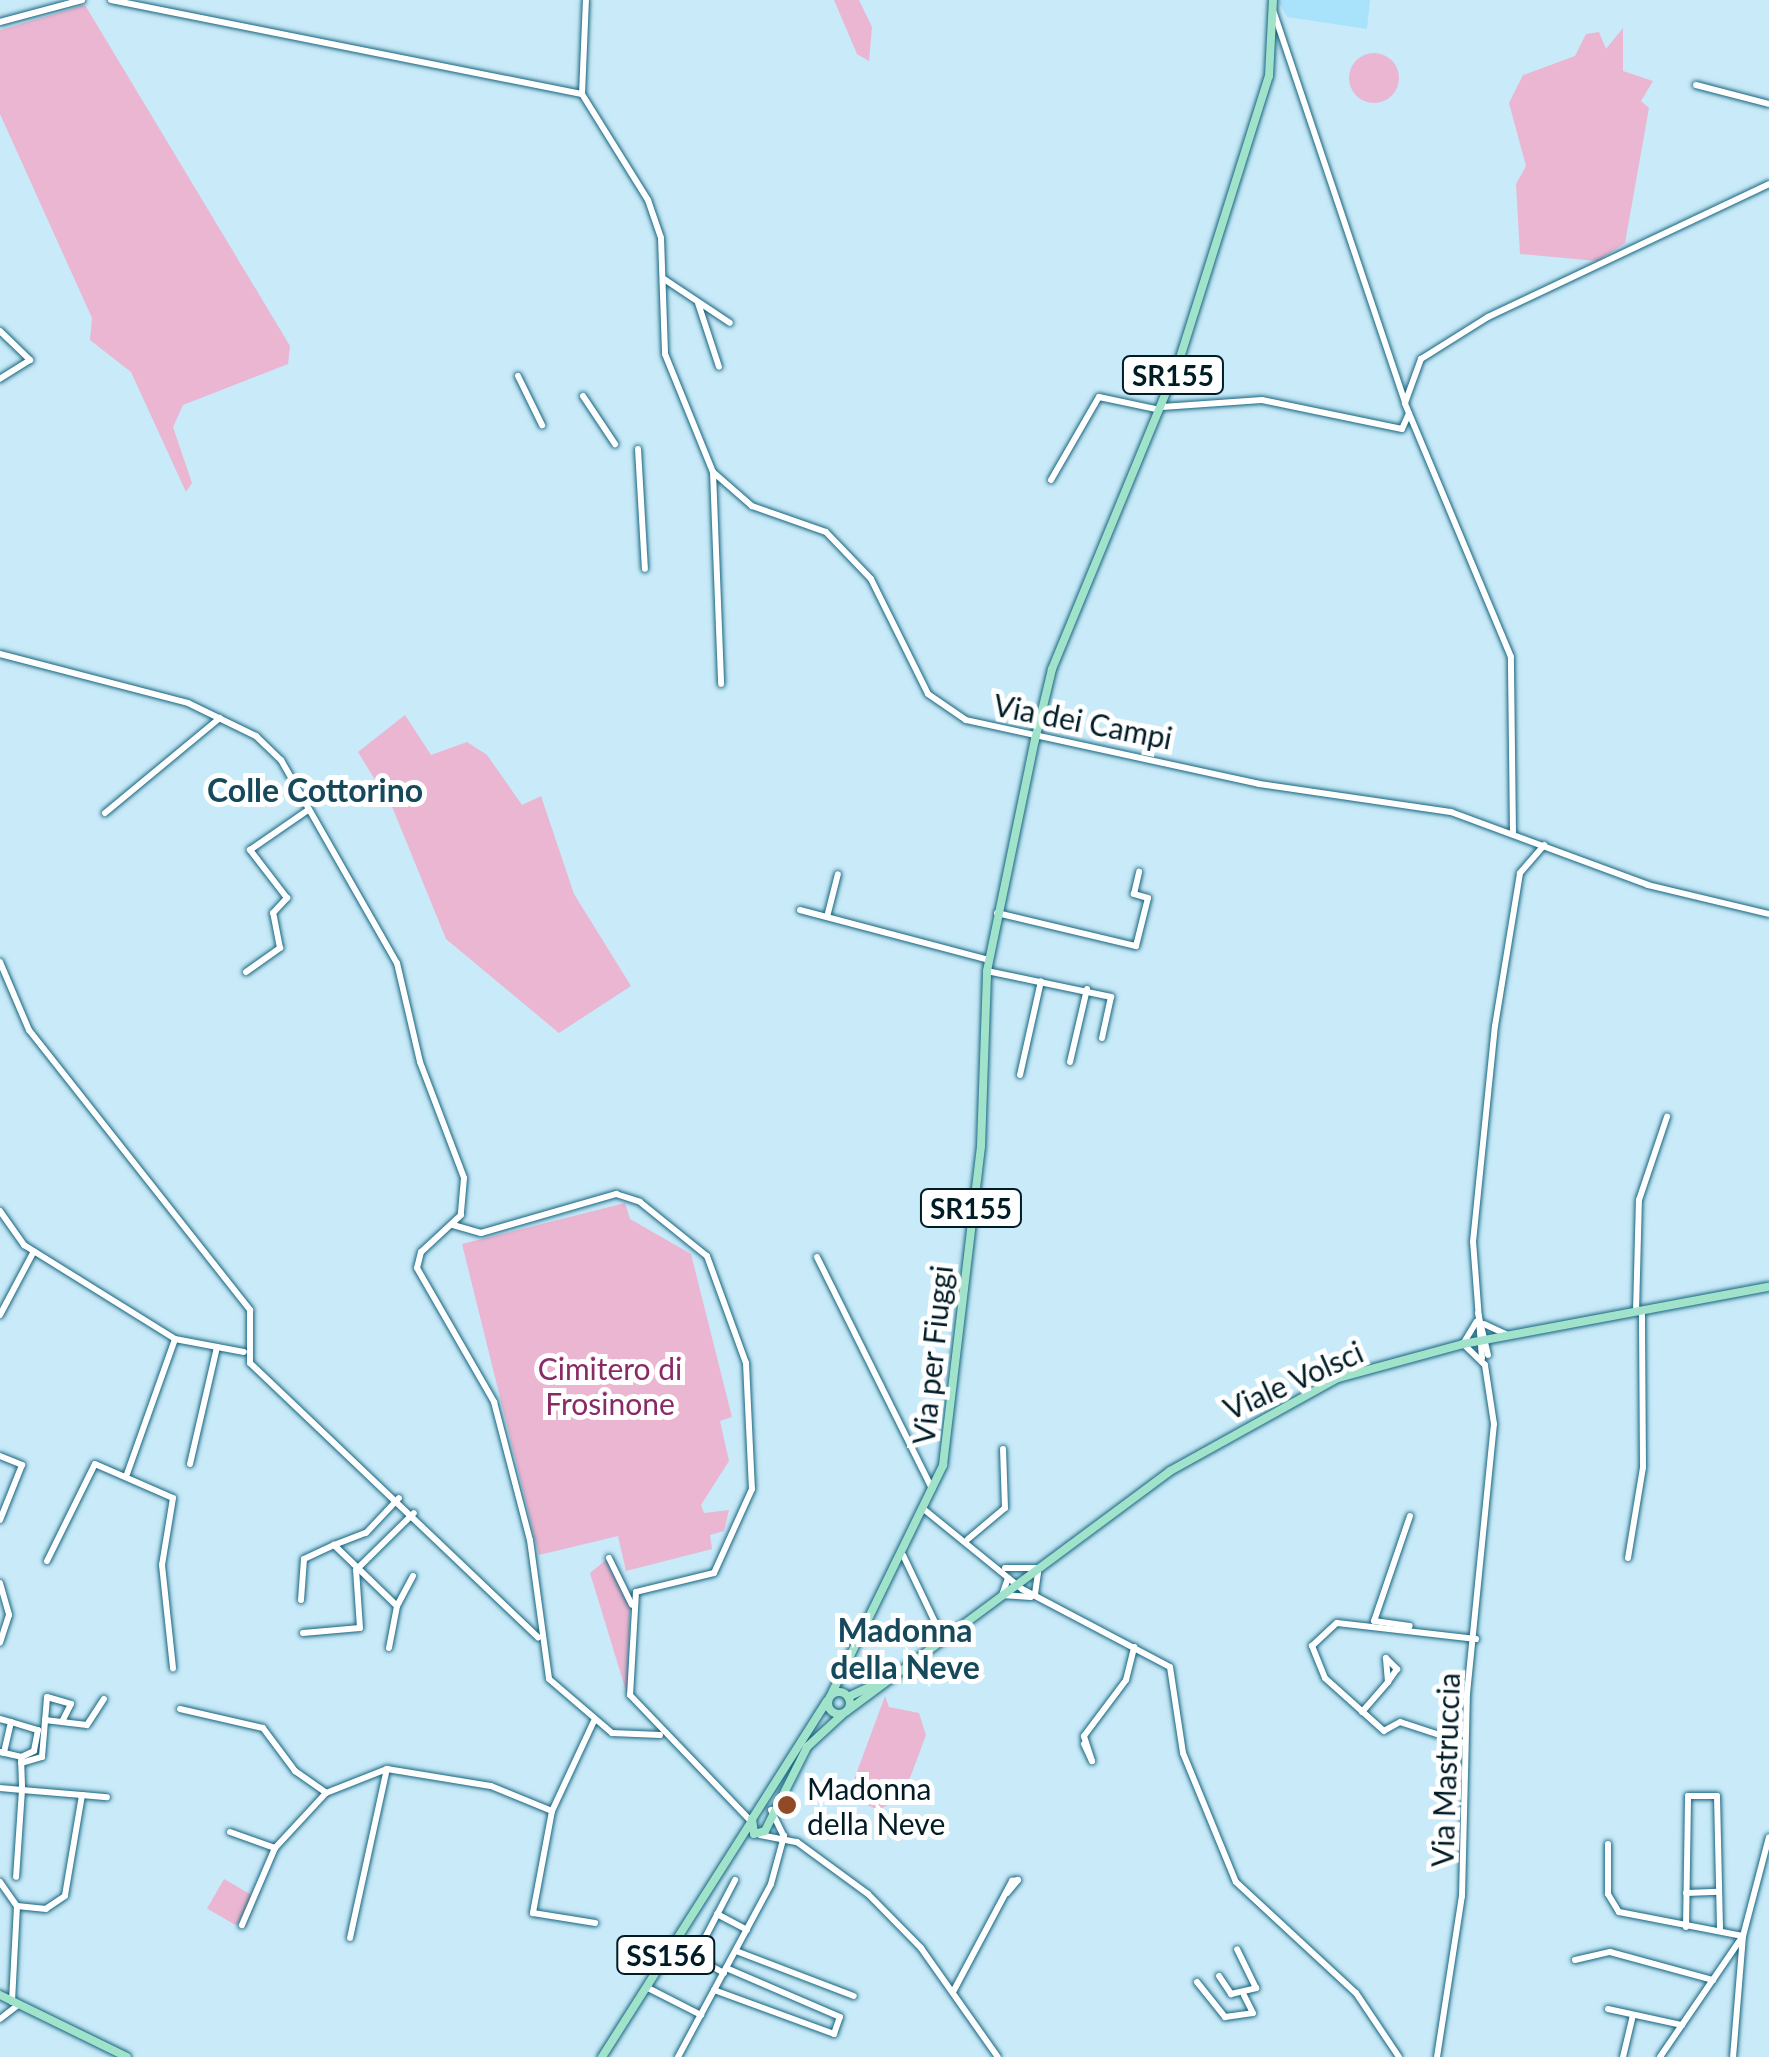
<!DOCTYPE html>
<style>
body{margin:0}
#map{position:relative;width:1769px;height:2057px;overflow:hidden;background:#c8eaf9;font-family:Lato,sans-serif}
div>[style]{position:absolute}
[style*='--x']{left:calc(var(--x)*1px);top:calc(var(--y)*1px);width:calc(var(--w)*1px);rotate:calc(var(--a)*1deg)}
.built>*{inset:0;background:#a9e3fb}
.green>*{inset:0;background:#ebb6d2;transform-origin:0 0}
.round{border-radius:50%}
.roads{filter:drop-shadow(0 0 2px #17657e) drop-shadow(0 0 2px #17657e)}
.minor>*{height:6px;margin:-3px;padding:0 3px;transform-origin:3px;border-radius:3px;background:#fff}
.major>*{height:8px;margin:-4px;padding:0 4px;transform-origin:4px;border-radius:4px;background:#a0e3ca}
.major>.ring{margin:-4px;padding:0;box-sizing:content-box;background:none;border:8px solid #a0e3ca;border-radius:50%}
.dots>*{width:28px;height:28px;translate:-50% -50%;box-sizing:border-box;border:5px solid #fff;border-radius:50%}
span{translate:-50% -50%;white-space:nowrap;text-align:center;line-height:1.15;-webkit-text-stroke:10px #fff;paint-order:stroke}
.shield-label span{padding:2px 8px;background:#fff;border:2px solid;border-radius:8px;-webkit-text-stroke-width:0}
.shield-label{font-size:28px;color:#001c27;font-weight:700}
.street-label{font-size:30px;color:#001c27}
.park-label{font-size:30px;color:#882b65}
.poi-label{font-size:30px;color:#001c27}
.left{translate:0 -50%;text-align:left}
.neighbourhood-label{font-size:32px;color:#15495b;font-weight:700}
</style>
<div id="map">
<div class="built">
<i style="clip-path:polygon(1278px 0,1370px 0,1367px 29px,1287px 17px)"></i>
</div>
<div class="green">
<i style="clip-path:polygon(834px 0,859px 0,872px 27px,869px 61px,857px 54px)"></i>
<i style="clip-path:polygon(85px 5px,290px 346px,288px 364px,183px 405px,173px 427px,192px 483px,186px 492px,131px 372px,90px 340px,92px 318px,0 114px,0 30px)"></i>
<i style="clip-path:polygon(1623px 28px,1623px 71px,1653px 81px,1641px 101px,1649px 108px,1625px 243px,1597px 261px,1520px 254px,1516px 184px,1526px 166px,1509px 103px,1523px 75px,1575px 56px,1586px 34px,1599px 32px,1606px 49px)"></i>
<i class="round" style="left:1349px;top:53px;width:50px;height:50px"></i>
<i style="clip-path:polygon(405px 715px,431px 755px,467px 742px,487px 755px,522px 805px,541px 796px,574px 894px,631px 986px,559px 1033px,446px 939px,393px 809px,358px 752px)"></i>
<i style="clip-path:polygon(625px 1203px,630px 1219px,691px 1254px,732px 1417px,720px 1421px,729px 1461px,701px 1505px,704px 1513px,729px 1510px,724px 1531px,710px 1535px,712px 1549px,626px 1571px,618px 1536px,539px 1555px,462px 1244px)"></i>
<i style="clip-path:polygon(607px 1559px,630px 1607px,627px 1694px,590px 1573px)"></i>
<i style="clip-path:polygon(885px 1696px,889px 1707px,919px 1713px,926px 1735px,903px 1797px,878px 1810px,848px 1796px)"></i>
<i style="left:224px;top:1879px;width:34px;height:34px;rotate:30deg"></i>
</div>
<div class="roads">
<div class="minor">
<i style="--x:111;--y:0;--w:480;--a:11.3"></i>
<i style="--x:1274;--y:13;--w:411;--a:71.4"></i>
<i style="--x:0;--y:22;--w:85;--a:-15"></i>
<i style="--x:1696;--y:85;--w:75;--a:14.6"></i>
<i style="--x:582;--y:94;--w:125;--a:58.1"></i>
<i style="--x:648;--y:200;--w:40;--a:71.1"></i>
<i style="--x:661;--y:238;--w:116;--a:88"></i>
<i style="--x:665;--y:354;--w:127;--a:67.9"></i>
<i style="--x:713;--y:472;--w:52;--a:41.1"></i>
<i style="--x:752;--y:506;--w:78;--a:19.4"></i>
<i style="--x:826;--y:532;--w:65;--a:46.2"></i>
<i style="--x:871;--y:579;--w:128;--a:63.6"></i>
<i style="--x:928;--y:694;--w:46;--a:34.4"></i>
<i style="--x:966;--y:720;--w:300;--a:12.3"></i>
<i style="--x:1259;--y:784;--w:194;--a:8.3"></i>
<i style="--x:1451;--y:812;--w:210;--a:20.3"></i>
<i style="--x:1648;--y:885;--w:124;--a:13.5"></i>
<i style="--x:582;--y:94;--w:94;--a:-87.6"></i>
<i style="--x:664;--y:279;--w:79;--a:33.7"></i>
<i style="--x:698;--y:303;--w:67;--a:71.8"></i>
<i style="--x:0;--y:331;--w:42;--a:44"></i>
<i style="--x:30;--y:360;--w:36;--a:148"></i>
<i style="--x:518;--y:376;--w:55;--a:63.9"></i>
<i style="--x:583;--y:396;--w:58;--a:56.3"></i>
<i style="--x:1162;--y:407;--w:100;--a:-4"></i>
<i style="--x:1262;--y:400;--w:143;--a:11.7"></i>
<i style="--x:1402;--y:429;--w:17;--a:-66"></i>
<i style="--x:638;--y:449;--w:120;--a:86.7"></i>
<i style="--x:713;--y:472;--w:212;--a:87.8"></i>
<i style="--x:1051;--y:480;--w:96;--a:-60"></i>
<i style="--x:1099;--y:397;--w:62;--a:12"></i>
<i style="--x:0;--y:654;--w:194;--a:14.6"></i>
<i style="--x:188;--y:703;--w:76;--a:25.9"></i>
<i style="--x:256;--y:736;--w:35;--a:44"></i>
<i style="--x:281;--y:760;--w:234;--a:60.3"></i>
<i style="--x:397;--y:963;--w:102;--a:76.9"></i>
<i style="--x:420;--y:1062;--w:124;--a:69.2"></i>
<i style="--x:464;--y:1178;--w:37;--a:95"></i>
<i style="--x:461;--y:1215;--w:54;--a:137.2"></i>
<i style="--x:421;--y:1252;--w:16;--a:104"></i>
<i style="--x:417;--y:1268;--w:155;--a:60.1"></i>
<i style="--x:494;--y:1402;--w:143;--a:75.4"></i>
<i style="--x:530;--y:1540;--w:140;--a:82.2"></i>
<i style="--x:549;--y:1679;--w:83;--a:40.6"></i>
<i style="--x:612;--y:1733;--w:48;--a:2.4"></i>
<i style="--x:105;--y:813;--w:149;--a:-39.6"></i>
<i style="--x:1513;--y:832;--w:175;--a:-90.7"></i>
<i style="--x:1511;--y:657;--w:275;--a:-112.7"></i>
<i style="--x:1405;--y:403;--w:47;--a:-70"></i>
<i style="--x:1421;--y:359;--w:79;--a:-32.1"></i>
<i style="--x:1488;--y:317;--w:311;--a:-25.3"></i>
<i style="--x:800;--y:910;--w:196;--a:14.8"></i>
<i style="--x:997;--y:913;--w:143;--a:13.4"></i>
<i style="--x:1136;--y:946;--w:49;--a:-76"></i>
<i style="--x:1148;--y:898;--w:15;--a:-164"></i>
<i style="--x:1134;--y:894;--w:23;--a:-77"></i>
<i style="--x:827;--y:917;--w:44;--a:-75.7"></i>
<i style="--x:0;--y:962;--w:74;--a:66.9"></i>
<i style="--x:29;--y:1030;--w:357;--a:51.7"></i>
<i style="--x:250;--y:1310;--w:53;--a:90"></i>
<i style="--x:250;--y:1363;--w:398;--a:43.6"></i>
<i style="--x:987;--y:971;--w:127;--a:11.8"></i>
<i style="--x:1111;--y:997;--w:42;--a:102.4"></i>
<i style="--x:246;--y:972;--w:42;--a:-35.2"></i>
<i style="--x:280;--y:948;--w:36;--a:-101"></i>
<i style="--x:273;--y:913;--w:21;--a:-47"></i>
<i style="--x:287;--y:898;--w:61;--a:-127.6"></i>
<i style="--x:250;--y:850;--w:70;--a:-34.6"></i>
<i style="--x:1070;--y:1062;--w:75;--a:-76.9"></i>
<i style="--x:1020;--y:1075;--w:96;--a:-77.4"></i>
<i style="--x:0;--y:1211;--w:42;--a:54.8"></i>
<i style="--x:24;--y:1245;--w:178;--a:31.9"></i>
<i style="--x:175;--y:1339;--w:70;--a:10.7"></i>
<i style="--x:453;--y:1225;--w:29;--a:16"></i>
<i style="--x:481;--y:1233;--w:141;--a:-16.1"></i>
<i style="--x:616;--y:1194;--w:25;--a:18"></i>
<i style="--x:640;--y:1202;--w:86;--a:38.9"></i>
<i style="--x:707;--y:1256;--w:114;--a:70"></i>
<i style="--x:746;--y:1363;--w:126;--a:87.3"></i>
<i style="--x:752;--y:1489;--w:92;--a:114.3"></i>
<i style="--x:714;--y:1573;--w:80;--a:166.3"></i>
<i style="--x:636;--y:1592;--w:103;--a:93.3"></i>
<i style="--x:630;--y:1695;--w:173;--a:46.2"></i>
<i style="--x:817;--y:1257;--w:259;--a:63.6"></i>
<i style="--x:1636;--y:1312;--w:112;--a:-88.5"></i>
<i style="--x:1639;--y:1200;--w:88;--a:-71.4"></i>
<i style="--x:1478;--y:1313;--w:43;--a:76.6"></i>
<i style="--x:0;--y:1315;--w:72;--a:-62"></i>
<i style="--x:1484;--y:1324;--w:26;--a:25"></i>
<i style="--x:1482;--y:1358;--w:116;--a:-94.4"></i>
<i style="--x:1473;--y:1242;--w:217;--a:-84.2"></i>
<i style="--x:1495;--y:1026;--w:155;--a:-80.7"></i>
<i style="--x:1520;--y:873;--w:37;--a:-49"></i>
<i style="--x:0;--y:1456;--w:24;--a:22"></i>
<i style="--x:22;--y:1465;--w:59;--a:111.8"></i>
<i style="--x:190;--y:1464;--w:120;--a:-77"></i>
<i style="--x:127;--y:1474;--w:143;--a:-70.4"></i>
<i style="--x:926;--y:1511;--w:124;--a:39.1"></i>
<i style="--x:1022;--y:1589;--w:167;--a:27.8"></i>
<i style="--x:1170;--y:1667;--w:87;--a:81.4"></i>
<i style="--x:1183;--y:1753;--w:139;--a:67.7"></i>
<i style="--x:1236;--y:1882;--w:163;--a:42.8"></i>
<i style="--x:1356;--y:1993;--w:77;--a:56.1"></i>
<i style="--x:1410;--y:1516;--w:111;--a:108.9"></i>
<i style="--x:1374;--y:1621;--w:36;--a:8"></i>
<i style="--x:968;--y:1539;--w:48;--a:-40"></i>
<i style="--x:1005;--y:1508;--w:59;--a:-91.9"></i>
<i style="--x:903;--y:1555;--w:93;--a:64.5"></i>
<i style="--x:609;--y:1558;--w:52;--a:63.9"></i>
<i style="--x:1628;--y:1558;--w:92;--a:-80.6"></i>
<i style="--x:1643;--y:1467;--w:156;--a:-90.4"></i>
<i style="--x:47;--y:1561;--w:108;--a:-63.7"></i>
<i style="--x:95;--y:1464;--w:85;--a:23.6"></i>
<i style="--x:173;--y:1498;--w:68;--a:99.3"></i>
<i style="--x:162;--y:1565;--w:104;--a:83.9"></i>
<i style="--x:1005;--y:1568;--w:33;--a:0"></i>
<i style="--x:1008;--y:1578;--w:18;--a:109"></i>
<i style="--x:1002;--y:1595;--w:29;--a:4"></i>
<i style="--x:0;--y:1583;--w:33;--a:74"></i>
<i style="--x:9;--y:1615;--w:29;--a:108"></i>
<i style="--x:1035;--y:1594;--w:22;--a:-82"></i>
<i style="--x:301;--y:1600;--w:41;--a:-85.8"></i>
<i style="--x:304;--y:1559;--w:33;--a:-25"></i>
<i style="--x:397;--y:1606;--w:34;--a:-62"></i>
<i style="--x:303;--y:1633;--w:57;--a:-5"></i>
<i style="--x:360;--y:1628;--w:58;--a:-93.9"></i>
<i style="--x:356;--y:1570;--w:81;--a:-44.5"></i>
<i style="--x:389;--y:1648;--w:43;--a:-79.2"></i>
<i style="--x:397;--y:1606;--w:88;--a:-135.9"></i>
<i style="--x:334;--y:1545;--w:34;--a:-21"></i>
<i style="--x:366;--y:1533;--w:48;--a:-46.7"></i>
<i style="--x:180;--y:1709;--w:85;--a:12.9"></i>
<i style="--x:263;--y:1728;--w:54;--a:53.3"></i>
<i style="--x:295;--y:1771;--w:38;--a:35"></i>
<i style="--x:1362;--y:1712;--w:40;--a:-49"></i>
<i style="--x:1388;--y:1682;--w:24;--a:-95"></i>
<i style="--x:1386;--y:1658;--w:16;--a:45"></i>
<i style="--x:1397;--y:1669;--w:16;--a:125"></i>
<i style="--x:0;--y:1719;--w:11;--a:15"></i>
<i style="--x:11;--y:1722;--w:32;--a:103"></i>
<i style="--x:45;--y:1720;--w:42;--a:6.8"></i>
<i style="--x:87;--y:1725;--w:31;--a:-57"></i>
<i style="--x:11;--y:1722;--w:28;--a:17"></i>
<i style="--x:38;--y:1730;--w:21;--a:101"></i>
<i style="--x:34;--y:1751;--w:14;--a:155"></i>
<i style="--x:1464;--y:1743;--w:67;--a:-161.8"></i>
<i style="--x:1400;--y:1722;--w:18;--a:151"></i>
<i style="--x:1384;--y:1731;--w:79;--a:-138.1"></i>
<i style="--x:1325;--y:1678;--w:35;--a:-112"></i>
<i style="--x:1312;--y:1646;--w:34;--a:-43"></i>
<i style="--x:1337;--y:1623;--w:140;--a:6.6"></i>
<i style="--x:1084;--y:1744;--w:19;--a:65"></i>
<i style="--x:1092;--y:1761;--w:26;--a:-108"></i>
<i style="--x:1084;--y:1736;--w:70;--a:-53.1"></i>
<i style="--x:1126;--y:1680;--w:34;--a:-76"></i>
<i style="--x:0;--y:1752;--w:22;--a:13"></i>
<i style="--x:21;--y:1757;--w:33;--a:88"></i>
<i style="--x:22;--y:1790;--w:60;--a:4.8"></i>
<i style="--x:82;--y:1795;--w:102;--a:99.6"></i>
<i style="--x:65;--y:1896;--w:23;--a:146"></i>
<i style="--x:46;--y:1909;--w:29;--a:-174"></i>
<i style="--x:17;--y:1906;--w:96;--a:93"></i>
<i style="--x:21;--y:1763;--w:22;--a:-16"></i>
<i style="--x:42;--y:1757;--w:60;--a:-85.2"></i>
<i style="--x:47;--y:1697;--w:25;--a:16"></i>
<i style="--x:71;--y:1704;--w:18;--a:117"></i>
<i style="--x:0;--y:1788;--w:22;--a:5"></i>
<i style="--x:22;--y:1790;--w:87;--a:93.9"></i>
<i style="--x:82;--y:1795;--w:25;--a:5"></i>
<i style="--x:771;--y:1810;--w:28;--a:64"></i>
<i style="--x:552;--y:1811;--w:104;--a:100.6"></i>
<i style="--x:533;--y:1913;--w:63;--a:9.2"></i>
<i style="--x:230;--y:1832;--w:48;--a:19.6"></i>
<i style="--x:275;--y:1848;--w:84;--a:113.2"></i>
<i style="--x:760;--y:1835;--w:38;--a:11"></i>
<i style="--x:797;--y:1842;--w:88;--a:36.2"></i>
<i style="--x:868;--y:1894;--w:76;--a:45.5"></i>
<i style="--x:921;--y:1948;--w:133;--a:54.8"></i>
<i style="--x:1608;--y:1844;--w:50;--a:90"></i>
<i style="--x:1608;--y:1894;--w:21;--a:59"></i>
<i style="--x:1619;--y:1912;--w:126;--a:11"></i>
<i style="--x:1743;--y:1936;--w:121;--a:94.7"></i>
<i style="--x:275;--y:1848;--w:75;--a:-47.2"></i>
<i style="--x:326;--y:1793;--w:66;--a:-21.5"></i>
<i style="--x:387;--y:1769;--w:105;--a:9.3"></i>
<i style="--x:491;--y:1786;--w:66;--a:22.3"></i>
<i style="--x:552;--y:1811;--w:99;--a:-65"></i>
<i style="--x:0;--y:1882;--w:29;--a:55"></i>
<i style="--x:1686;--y:1893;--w:33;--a:-2"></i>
<i style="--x:717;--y:1914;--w:34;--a:28"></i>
<i style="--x:1686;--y:1927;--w:131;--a:-89.1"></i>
<i style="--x:1688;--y:1796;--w:29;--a:0"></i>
<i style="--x:1717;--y:1796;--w:135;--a:88.7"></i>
<i style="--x:350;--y:1938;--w:173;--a:-77.7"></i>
<i style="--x:736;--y:1951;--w:126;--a:20.9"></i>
<i style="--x:1575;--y:1960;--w:36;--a:-13"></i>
<i style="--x:1610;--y:1952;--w:107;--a:15.2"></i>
<i style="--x:724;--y:1973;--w:33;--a:-151"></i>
<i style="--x:695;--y:1957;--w:87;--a:-62.5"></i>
<i style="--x:1219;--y:1976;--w:22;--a:56"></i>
<i style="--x:1231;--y:1994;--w:26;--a:-13"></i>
<i style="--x:1256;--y:1988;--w:43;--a:-116"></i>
<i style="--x:1197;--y:1982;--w:45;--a:51.3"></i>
<i style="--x:1225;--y:2017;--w:28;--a:-8"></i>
<i style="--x:1253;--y:2013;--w:20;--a:-117"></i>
<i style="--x:646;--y:1987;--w:62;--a:27"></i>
<i style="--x:714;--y:1990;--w:128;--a:20.1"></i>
<i style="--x:834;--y:2034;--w:18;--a:-71"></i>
<i style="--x:840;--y:2017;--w:124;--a:-156.7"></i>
<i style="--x:953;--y:1992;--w:126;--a:-62"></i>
<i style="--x:1012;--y:1881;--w:6;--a:-9"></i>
<i style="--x:1018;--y:1880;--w:17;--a:130"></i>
<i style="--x:1608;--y:2009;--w:76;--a:12.2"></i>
<i style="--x:0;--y:2019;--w:23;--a:-38"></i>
<i style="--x:678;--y:2057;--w:196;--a:-61.7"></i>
<i style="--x:771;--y:1884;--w:50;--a:-74.8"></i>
<i style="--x:1437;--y:2057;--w:163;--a:-81.2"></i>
<i style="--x:1462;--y:1896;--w:202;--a:-88.6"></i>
<i style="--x:1467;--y:1694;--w:271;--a:-84.3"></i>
<i style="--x:1494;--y:1424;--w:60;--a:-98.7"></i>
<i style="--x:1485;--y:1365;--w:30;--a:-136"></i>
<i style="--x:1463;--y:1344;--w:26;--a:-59"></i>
<i style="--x:1623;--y:2057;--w:43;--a:-76.6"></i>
<i style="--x:1660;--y:2057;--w:147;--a:-55.6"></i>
<i style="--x:1743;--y:1936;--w:102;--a:-75.3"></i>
</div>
<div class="major">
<i class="ring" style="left:828px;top:1692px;width:14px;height:14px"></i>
<i style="--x:831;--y:1695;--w:256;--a:-64"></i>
<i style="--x:943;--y:1465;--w:321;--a:-83.2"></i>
<i style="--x:981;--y:1146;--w:175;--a:-88"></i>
<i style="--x:987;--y:971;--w:236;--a:-78.3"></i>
<i style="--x:1035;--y:740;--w:73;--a:-76.5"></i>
<i style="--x:1052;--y:669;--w:333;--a:-67.6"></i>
<i style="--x:1179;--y:361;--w:299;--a:-72.5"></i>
<i style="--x:1269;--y:76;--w:76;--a:-87"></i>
<i style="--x:848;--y:1697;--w:43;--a:-24.8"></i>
<i style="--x:827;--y:1701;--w:140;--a:122.4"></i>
<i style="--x:752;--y:1819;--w:15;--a:82"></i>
<i style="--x:754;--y:1834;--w:11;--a:-15"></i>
<i style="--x:765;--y:1831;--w:94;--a:-63.4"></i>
<i style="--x:807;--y:1747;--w:50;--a:-42.6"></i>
<i style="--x:847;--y:1711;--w:402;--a:-36.6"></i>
<i style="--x:1170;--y:1471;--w:192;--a:-29"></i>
<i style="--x:1338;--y:1378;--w:130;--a:-15.2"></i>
<i style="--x:1463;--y:1344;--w:311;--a:-10.6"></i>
<i style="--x:0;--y:1995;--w:141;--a:26"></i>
<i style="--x:602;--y:2057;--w:276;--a:-57.6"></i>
</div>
</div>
<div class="dots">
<i style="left:787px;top:1805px;background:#914a26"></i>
</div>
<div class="shield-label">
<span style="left:1173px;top:375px">SR155</span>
<span style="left:971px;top:1208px">SR155</span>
<span style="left:666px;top:1955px">SS156</span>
</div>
<div class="street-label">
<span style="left:1083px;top:721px;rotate:11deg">Via dei Campi</span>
<span style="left:932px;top:1355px;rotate:-84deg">Via per Fiuggi</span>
<span style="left:1293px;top:1380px;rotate:-24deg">Viale Volsci</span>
<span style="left:1445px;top:1770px;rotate:-88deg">Via Mastruccia</span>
</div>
<div class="park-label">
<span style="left:610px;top:1385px">Cimitero di<br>Frosinone</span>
</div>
<div class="poi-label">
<span class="left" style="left:807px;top:1805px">Madonna<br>della Neve</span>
</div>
<div class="neighbourhood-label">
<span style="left:315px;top:790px">Colle Cottorino</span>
<span style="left:905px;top:1649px">Madonna<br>della Neve</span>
</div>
</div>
